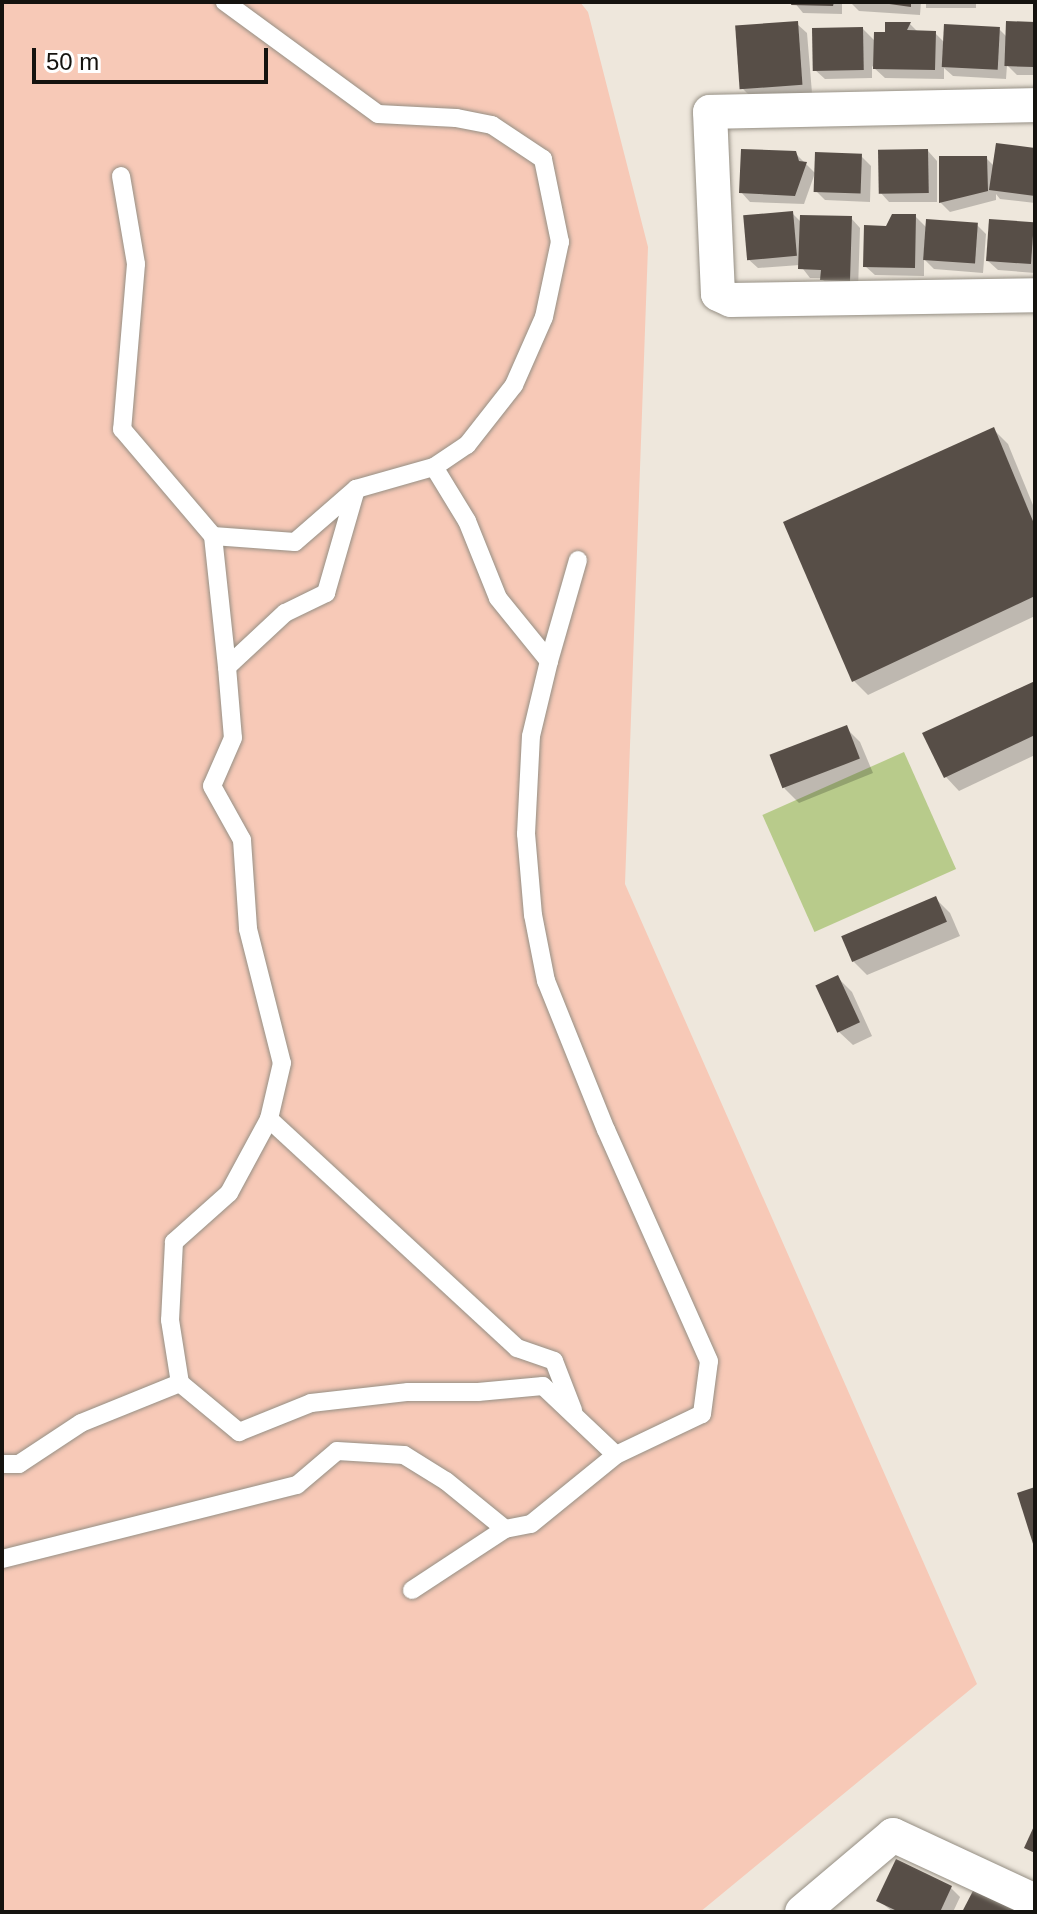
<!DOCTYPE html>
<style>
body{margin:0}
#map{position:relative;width:1037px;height:1914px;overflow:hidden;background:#eee7dc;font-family:Arial,sans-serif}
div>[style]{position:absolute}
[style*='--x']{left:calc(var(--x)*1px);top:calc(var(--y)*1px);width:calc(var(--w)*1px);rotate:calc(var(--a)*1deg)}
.green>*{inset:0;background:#f7c9b7}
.water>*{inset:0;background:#b8cb8b;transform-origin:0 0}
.shadow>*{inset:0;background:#0003;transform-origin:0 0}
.building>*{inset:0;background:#574e47;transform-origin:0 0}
.roads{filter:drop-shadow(0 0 2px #958f84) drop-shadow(0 0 2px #958f84)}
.service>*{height:18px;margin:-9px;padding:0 9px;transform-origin:9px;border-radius:9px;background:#fff}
.minor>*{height:34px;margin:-17px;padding:0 17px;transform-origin:17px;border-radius:17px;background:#fff}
span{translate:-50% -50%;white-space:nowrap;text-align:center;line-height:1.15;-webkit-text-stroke:8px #fff;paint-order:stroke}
.frame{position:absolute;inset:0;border:4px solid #15130f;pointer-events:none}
.scale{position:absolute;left:32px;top:48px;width:236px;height:36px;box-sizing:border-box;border:4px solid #15130f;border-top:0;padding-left:10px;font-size:24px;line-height:28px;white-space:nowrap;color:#15130f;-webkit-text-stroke:6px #fff;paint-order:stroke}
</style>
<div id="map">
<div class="green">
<i style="clip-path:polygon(2px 2px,580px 2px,588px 12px,648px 247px,625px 884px,977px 1684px,700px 1912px,2px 1912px)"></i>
</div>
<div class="water">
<i style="left:904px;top:752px;width:128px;height:155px;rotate:66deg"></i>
</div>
<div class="shadow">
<i style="clip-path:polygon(794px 2px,842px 2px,842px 14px,803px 13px)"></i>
<i style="clip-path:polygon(850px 2px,921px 2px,920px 15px,859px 11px)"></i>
<i style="left:926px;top:2px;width:50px;height:6px"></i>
<i style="clip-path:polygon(797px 24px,807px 33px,812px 93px,752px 98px,743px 89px)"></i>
<i style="clip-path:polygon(887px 24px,910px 24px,919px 33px,935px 33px,945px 43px,999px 29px,1008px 38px,1035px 24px,1035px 75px,1017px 75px,1007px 65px,1006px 79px,953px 76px,944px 68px,944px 79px,885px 78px,872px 66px,872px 78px,825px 79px,815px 70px,863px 29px,876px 42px,887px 34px)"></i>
<i style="clip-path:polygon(928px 151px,937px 161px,937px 202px,889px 202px,880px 192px)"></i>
<i style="clip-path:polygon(1035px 151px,1035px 203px,1000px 199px,996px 194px,996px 200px,950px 212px,940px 202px,986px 158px,994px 166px)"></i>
<i style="clip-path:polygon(795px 153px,815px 173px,804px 204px,750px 202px,741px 192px)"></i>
<i style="clip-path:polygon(861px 156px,871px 166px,870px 202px,825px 200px,816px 191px)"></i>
<i style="clip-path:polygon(792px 213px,801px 222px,851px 218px,860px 228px,858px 290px,832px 289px,821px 278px,810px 278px,800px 265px,758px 268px,748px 259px)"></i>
<i style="clip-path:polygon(915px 216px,927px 228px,977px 225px,986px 234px,983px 273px,934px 269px,924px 259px,924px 276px,875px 275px,865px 266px,888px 228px)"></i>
<i style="clip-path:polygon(1033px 224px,1035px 273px,998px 270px,988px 261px)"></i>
<i style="clip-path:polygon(994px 430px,1008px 444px,1035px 510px,1035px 616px,868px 695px,854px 681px)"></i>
<i style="clip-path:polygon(1035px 683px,1035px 755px,959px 791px,945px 776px)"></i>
<i style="clip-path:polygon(846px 728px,860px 742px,873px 773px,799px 803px,785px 789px,772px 758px)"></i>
<i style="clip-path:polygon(936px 899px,950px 913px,960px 936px,867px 975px,853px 961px)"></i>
<i style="clip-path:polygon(838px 978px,852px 992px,872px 1036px,853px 1045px,838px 1031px)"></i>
<i style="clip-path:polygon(951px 1888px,960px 1897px,953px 1912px,893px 1912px,878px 1900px)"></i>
</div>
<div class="building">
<i style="clip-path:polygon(792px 2px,834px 2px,833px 6px,791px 5px)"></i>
<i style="clip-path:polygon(875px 2px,911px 2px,911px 7px)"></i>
<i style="left:798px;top:21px;width:64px;height:63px;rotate:86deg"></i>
<i style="left:1006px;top:21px;width:29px;height:45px;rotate:2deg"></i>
<i style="clip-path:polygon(885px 22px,911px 22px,907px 30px,936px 31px,935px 70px,873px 69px,874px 32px,885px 32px)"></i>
<i style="left:944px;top:24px;width:56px;height:43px;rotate:3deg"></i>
<i style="left:863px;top:27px;width:43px;height:51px;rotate:89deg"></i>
<i style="clip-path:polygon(996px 143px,1035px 148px,1035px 196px,989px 190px)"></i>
<i style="clip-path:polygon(741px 149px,796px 151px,799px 161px,807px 162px,795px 196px,739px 193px)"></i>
<i style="left:928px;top:149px;width:44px;height:50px;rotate:89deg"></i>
<i style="left:815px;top:152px;width:47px;height:40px;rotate:2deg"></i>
<i style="clip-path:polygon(939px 156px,987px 156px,988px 191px,939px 203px)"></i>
<i style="left:793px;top:211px;width:45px;height:50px;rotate:85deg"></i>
<i style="clip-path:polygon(892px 214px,916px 214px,915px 268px,863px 267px,864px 225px,886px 226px)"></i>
<i style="clip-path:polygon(800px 215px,852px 216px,850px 281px,820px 280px,821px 270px,798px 269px)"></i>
<i style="left:926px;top:219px;width:52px;height:41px;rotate:4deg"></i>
<i style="left:989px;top:219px;width:45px;height:42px;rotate:4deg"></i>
<i style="clip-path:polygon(994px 427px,1035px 526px,1035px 596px,852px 682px,783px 522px)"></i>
<i style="clip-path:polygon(1035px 681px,1035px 735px,944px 778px,922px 733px)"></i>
<i style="left:847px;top:725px;width:36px;height:83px;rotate:69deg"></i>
<i style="left:936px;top:896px;width:28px;height:103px;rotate:67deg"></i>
<i style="left:838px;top:975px;width:52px;height:25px;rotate:65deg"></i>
<i style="clip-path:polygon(1035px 1487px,1035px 1547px,1034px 1547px,1017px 1493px)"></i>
<i style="clip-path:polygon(1035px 1824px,1035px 1853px,1024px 1848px)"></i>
<i style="clip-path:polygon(896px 1859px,952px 1886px,940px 1912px,899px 1912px,876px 1901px)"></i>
<i style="clip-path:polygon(975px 1887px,1016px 1908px,1014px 1912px,962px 1912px)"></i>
</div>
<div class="roads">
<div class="service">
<i style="--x:121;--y:176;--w:89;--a:80.3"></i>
<i style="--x:136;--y:264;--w:166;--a:94.8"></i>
<i style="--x:122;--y:429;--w:140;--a:49.6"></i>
<i style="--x:213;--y:536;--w:82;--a:4.2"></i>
<i style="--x:295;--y:542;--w:81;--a:-41"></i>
<i style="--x:356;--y:489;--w:81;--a:-15.8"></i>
<i style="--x:213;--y:536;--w:132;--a:83.9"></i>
<i style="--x:227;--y:667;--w:79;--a:-43"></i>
<i style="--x:285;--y:613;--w:46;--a:-26"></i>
<i style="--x:326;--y:593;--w:108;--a:-73.9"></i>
<i style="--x:549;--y:661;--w:105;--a:-74"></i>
<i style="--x:227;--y:667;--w:71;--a:85.2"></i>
<i style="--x:233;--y:738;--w:52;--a:113.6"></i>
<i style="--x:212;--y:786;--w:62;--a:60.9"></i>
<i style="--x:242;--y:840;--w:89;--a:86.1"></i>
<i style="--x:248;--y:929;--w:138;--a:75.8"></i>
<i style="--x:282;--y:1063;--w:57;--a:103.1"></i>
<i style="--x:269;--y:1119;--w:84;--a:118.4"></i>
<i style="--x:229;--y:1193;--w:74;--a:138.3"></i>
<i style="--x:174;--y:1242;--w:78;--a:92.9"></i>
<i style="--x:170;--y:1320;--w:64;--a:81"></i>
<i style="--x:180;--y:1383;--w:77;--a:39.7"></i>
<i style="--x:239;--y:1432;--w:78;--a:-21.9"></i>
<i style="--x:311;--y:1403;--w:98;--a:-6.5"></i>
<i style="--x:408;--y:1392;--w:70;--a:0"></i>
<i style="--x:478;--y:1392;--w:65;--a:-5.3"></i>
<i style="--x:543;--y:1386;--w:100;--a:43.4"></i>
<i style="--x:269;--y:1119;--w:338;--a:42.7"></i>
<i style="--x:517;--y:1348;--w:39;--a:19"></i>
<i style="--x:554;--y:1361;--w:53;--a:68.8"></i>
<i style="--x:2;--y:1464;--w:17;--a:0"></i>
<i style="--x:19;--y:1464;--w:74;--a:-33.5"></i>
<i style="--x:81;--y:1423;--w:107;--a:-22"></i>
<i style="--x:2;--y:1559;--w:304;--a:-14.1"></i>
<i style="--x:297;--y:1485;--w:52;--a:-40.4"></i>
<i style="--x:337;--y:1451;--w:67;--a:3.4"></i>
<i style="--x:404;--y:1455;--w:49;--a:31.8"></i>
<i style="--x:446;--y:1481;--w:76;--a:39.1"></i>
<i style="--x:505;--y:1529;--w:26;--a:-11"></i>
<i style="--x:531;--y:1524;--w:109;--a:-39.1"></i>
<i style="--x:616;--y:1455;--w:95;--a:-25.5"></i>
<i style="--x:702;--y:1414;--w:53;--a:-82.5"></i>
<i style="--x:709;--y:1361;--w:253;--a:-114"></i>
<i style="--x:606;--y:1130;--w:161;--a:-111.9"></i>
<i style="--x:546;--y:981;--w:67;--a:-101.1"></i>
<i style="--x:533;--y:915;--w:81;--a:-94.9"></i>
<i style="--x:526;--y:834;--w:98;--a:-87.1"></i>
<i style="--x:531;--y:736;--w:77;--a:-76.5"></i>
<i style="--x:549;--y:661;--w:81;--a:-129"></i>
<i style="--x:498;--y:598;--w:83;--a:-111.9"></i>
<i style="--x:467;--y:521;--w:63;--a:-121.4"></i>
<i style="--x:434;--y:467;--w:40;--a:-34"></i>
<i style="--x:467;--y:445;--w:76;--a:-51.9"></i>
<i style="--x:514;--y:385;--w:74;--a:-66.2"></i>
<i style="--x:544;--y:317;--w:77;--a:-78"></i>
<i style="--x:560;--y:242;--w:85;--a:-101.6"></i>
<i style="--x:543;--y:159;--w:61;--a:-146.3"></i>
<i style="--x:492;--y:125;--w:37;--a:-169"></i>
<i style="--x:456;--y:118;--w:78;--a:-177.1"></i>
<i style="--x:378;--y:114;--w:190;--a:-143.8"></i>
<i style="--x:412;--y:1590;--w:111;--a:-33.3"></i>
</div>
<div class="minor">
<i style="--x:1035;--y:105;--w:325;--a:178.8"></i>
<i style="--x:710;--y:112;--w:182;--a:87.5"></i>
<i style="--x:718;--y:294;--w:14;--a:25"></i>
<i style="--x:731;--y:300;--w:304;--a:-0.9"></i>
<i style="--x:802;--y:1912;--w:119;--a:-40.2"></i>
<i style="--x:893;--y:1835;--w:157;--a:24.9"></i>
</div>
</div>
<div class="frame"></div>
<div class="scale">50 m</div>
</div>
